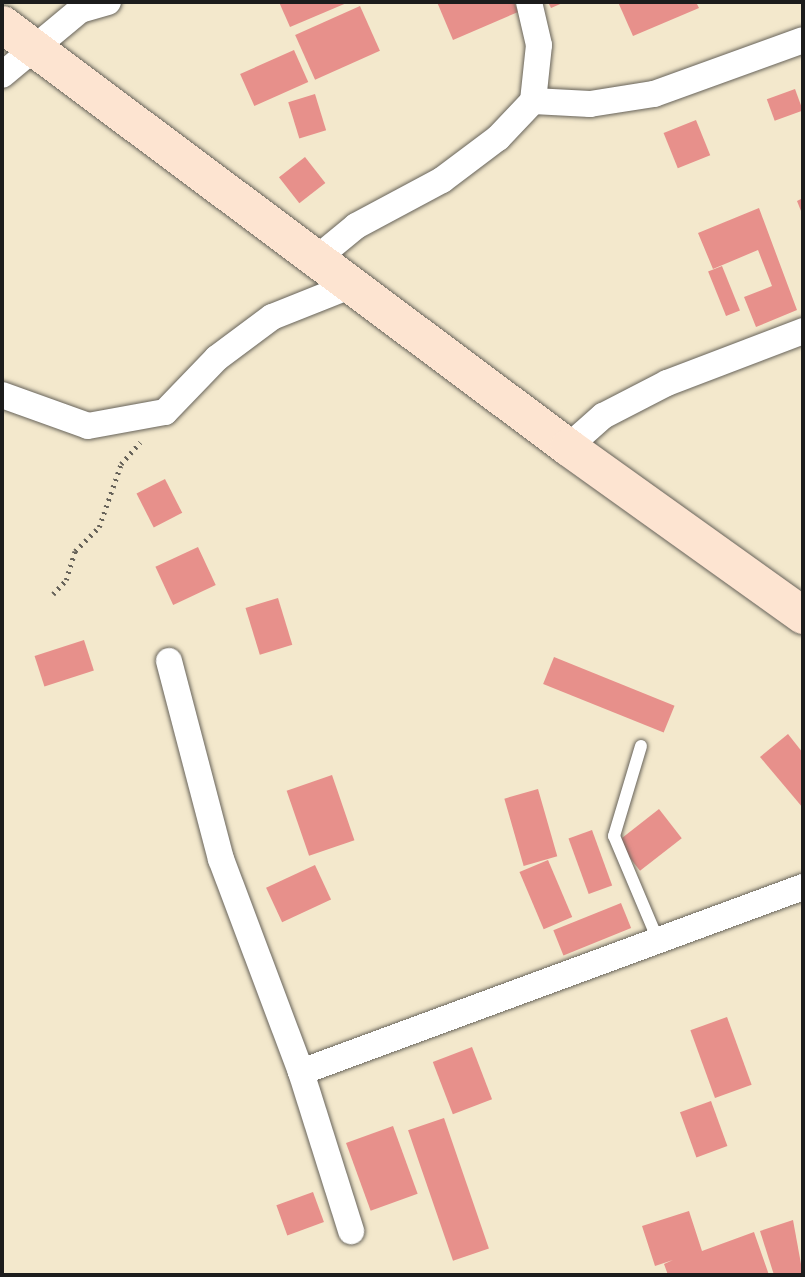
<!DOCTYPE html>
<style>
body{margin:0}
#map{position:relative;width:805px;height:1277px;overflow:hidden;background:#f3e8cc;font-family:Vollkorn,serif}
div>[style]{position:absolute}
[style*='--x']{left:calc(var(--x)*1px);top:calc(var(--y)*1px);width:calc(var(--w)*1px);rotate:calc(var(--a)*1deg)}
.building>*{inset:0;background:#e7908b;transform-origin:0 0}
.path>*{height:4.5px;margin-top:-2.25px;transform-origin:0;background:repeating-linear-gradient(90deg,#67635a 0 2px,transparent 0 7px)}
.roads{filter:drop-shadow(0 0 2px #67635a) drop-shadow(0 0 2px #67635a)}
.lane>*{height:12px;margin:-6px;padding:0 6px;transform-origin:6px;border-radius:6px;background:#fff}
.street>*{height:26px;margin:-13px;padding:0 13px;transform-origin:13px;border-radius:13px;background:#fff}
.secondary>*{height:37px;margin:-18.5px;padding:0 18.5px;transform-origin:18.5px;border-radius:18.5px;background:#fde4d1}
span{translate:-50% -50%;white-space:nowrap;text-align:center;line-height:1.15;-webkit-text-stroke:5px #fcf5e5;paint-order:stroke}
.frame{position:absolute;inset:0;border:4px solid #1c1c1c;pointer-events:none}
</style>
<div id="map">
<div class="building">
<i style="clip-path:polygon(279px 2px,349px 2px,290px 27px)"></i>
<i style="clip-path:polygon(437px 2px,514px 2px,518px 12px,453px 40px)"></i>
<i style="clip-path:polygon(548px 2px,565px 2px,551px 8px)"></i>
<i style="clip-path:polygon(618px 2px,696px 2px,699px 8px,633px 36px)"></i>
<i style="left:360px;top:6px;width:49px;height:71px;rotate:66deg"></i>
<i style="left:294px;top:50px;width:35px;height:59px;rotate:66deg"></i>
<i style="left:795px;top:89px;width:23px;height:30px;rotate:70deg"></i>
<i style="left:315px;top:94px;width:38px;height:28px;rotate:73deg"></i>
<i style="left:696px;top:120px;width:38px;height:35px;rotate:68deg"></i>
<i style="left:305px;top:157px;width:33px;height:33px;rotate:52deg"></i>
<i style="clip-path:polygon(803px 198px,803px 216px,797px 201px)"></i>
<i style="clip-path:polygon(759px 208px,797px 310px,756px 327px,744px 297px,772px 286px,758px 250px,713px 269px,698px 233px)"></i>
<i style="left:722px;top:266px;width:48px;height:15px;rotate:68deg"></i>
<i style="left:165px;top:479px;width:38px;height:32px;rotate:63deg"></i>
<i style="left:198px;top:547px;width:42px;height:47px;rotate:65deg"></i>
<i style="left:278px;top:598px;width:49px;height:34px;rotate:73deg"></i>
<i style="left:84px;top:640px;width:32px;height:52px;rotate:72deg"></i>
<i style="left:554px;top:657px;width:130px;height:29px;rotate:22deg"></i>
<i style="clip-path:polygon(788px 734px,803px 753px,803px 808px,760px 757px)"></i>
<i style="left:332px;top:775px;width:69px;height:48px;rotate:71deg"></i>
<i style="left:538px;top:789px;width:70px;height:35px;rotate:74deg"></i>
<i style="left:659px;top:809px;width:37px;height:53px;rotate:52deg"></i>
<i style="left:592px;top:830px;width:59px;height:25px;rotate:70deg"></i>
<i style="left:548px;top:860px;width:62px;height:31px;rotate:67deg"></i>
<i style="left:315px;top:865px;width:38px;height:54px;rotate:65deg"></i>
<i style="left:621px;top:903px;width:27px;height:73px;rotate:68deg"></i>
<i style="left:727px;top:1017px;width:72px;height:39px;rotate:70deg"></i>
<i style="left:472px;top:1047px;width:56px;height:42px;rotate:69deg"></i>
<i style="left:711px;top:1101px;width:48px;height:33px;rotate:70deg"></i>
<i style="left:444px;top:1118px;width:138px;height:38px;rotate:71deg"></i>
<i style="left:393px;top:1126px;width:72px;height:50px;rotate:70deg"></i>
<i style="left:313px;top:1192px;width:32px;height:39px;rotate:70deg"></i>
<i style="clip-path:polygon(689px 1211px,702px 1251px,754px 1232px,769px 1275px,668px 1275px,664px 1264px,673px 1260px,655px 1266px,642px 1226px)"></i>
<i style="clip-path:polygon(793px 1220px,803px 1275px,774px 1275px,760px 1231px)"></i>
</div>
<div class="path">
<i style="--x:53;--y:594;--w:19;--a:-47"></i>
<i style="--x:66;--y:580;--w:30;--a:-73"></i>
<i style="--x:75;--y:551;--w:34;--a:-45"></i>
<i style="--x:99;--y:527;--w:67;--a:-70.8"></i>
<i style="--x:121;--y:464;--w:29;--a:-49"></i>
</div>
<div class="roads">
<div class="lane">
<i style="--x:641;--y:746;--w:94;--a:106.7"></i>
<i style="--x:614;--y:836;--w:111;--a:67.1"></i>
</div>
<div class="street">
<i style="--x:2;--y:75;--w:102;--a:-39.8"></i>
<i style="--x:80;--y:10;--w:29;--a:-16"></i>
<i style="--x:533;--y:101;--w:57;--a:3"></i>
<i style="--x:590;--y:104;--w:65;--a:-8.9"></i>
<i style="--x:654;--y:94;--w:158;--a:-19.9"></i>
<i style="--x:316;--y:259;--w:52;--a:-39.5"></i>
<i style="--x:356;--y:226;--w:98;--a:-28.1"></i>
<i style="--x:442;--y:180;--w:70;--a:-36.9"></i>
<i style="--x:498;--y:138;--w:51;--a:-46.6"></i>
<i style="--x:533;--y:101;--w:56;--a:-83.9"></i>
<i style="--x:539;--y:45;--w:44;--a:-103.1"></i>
<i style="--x:2;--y:395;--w:91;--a:19.8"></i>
<i style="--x:88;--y:426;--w:78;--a:-10.3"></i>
<i style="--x:165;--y:412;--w:75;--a:-46.1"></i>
<i style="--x:217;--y:358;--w:69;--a:-36.7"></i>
<i style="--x:272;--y:317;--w:84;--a:-21.7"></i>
<i style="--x:568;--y:447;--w:47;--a:-41.5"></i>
<i style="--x:603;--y:416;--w:72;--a:-27.3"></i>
<i style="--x:667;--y:383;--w:146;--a:-20.9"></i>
<i style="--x:169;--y:661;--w:205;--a:75.3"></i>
<i style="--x:221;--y:859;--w:228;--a:69.4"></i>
<i style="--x:301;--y:1072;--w:167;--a:72.5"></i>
<i style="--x:301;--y:1072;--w:535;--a:-20.23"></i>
</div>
<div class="secondary">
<i style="--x:2;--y:24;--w:707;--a:36.77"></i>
<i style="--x:568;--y:447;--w:289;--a:35.6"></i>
</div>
</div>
<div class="frame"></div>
</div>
